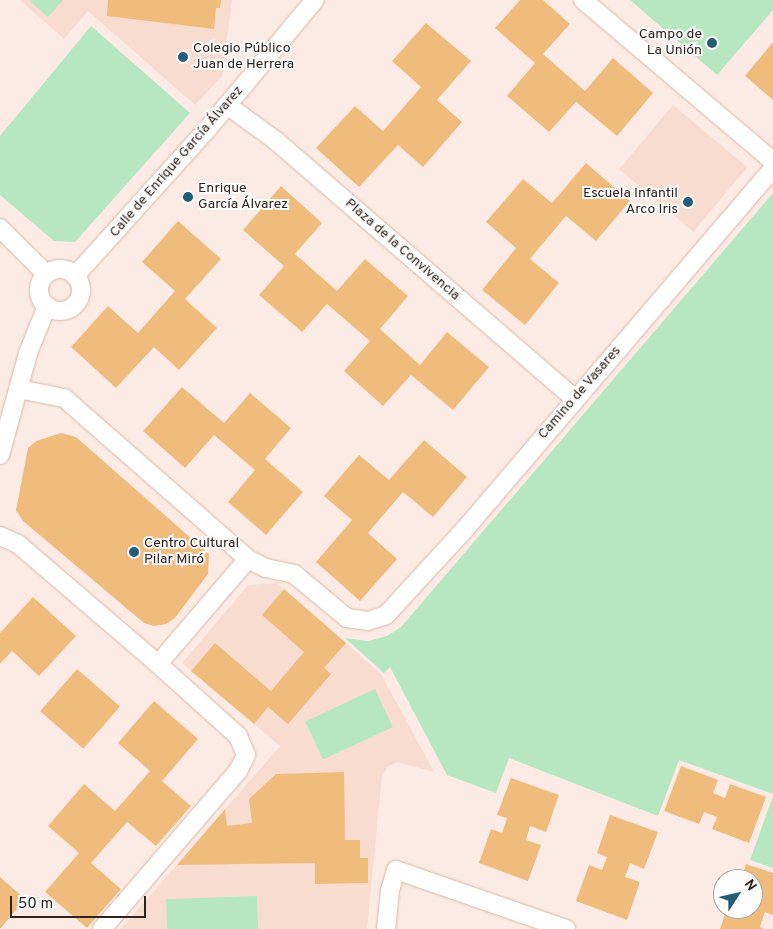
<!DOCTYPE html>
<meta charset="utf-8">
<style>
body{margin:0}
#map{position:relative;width:773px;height:929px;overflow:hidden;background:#fbebe4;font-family:Overpass,sans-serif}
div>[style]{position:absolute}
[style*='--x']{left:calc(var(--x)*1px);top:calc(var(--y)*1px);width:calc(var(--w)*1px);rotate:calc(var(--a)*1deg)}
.built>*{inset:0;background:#f9dcd0;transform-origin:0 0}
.green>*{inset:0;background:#b6e7c1;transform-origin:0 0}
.building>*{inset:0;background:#efbc7d;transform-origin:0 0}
.roads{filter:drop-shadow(0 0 1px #dcb6a6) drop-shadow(0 0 1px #dcb6a6)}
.minor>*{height:18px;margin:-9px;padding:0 9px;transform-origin:9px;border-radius:9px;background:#fff}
.minor>.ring{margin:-9px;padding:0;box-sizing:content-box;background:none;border:18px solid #fff;border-radius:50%}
.dots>*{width:14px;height:14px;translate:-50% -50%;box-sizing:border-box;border:2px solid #fcfcfc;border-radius:50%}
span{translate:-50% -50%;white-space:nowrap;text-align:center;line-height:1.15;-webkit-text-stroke:4px #fcfcfc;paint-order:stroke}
.poi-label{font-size:14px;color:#30221c}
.right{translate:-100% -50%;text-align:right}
.left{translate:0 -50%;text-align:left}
.street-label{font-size:14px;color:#30221c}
.north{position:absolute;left:713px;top:869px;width:50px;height:50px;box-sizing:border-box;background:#fcfcfc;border:1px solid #aaa5a2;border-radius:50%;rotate:55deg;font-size:14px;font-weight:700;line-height:20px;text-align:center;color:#30221c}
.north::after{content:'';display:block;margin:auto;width:18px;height:22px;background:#255d77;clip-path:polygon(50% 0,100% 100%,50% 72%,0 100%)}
.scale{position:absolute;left:10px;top:896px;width:136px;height:22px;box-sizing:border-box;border:2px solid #30221c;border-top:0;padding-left:6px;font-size:15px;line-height:18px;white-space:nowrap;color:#30221c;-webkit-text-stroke:4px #fcfcfc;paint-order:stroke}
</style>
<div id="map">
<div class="built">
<i style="clip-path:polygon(20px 0,232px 0,222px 76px,195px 105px,88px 11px,64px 39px)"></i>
<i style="left:673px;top:105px;width:97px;height:84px;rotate:40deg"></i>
<i style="clip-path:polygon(277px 583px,381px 674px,434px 772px,398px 762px,388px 766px,382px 776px,367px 929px,121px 929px,280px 746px,182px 663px,248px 585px)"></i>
</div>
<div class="green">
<i style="clip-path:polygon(29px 0,63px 0,48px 17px)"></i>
<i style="clip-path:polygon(630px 0,773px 0,773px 10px,717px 75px)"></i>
<i style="clip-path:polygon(91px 26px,190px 113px,75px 242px,54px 241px,0 195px,0 136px)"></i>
<i style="clip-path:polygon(773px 193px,773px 794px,679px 760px,658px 816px,509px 758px,496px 793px,447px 775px,390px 667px,384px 673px,345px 638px,368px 641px,387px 636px,401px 627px)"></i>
<i style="left:375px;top:689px;width:42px;height:77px;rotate:65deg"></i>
<i style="clip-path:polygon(773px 796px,773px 868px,750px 860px)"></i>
<i style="left:257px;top:896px;width:33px;height:91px;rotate:88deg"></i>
</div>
<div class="building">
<i style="clip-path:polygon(108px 0,221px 0,220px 8px,216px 8px,214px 29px,107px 16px)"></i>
<i style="clip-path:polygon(520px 0,543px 0,570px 24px,543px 54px,585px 91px,613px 58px,653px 93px,617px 136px,576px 102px,549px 132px,507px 96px,535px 63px,495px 28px)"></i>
<i style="clip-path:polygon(426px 23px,471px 61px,437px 100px,462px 122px,423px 167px,398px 145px,359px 187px,316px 148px,355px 106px,383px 131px,421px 87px,392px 61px)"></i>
<i style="clip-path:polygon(773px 42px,773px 100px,745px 76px)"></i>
<i style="clip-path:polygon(586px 163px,630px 201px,596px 241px,566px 216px,530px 259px,559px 283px,525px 325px,482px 290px,516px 248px,486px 222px,523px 179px,552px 203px)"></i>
<i style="clip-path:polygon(281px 186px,322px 223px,295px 254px,337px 291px,365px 259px,408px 296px,380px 329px,420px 365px,447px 332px,489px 367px,453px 410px,411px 375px,383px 406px,344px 371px,370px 341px,327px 304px,302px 332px,259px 295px,284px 266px,243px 230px)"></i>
<i style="clip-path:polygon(178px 221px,221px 259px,185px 299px,217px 328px,179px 370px,154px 347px,116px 388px,71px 347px,108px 306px,138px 333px,175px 291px,142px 262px)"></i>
<i style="clip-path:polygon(182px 387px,224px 423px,250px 393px,291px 428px,265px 459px,303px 492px,266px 535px,228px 502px,255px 470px,214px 435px,185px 468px,143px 431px)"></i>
<i style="clip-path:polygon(61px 433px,76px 437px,209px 554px,208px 574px,175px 618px,166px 624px,154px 626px,144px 623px,23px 521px,16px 510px,28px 448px,36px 441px)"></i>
<i style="clip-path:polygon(424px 440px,467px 477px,433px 517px,403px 492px,368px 533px,397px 559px,360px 601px,316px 562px,352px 520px,324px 496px,359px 455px,389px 480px)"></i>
<i style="clip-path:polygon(284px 589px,346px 643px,324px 668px,331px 674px,288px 724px,268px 707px,254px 724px,191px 671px,215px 643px,271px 691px,304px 652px,262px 615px)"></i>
<i style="clip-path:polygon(33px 597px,76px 636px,39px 676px,12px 651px,0 664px,0 633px)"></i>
<i style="left:77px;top:669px;width:57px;height:56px;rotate:41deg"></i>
<i style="clip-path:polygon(154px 701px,198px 739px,162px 781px,191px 806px,156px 846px,127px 822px,91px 863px,121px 889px,87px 928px,45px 892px,79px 853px,48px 826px,84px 784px,115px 811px,150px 771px,118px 743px)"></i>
<i style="clip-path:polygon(681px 766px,718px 780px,713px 793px,725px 798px,730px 784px,766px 797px,749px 843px,712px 829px,717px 817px,704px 812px,699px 824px,664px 811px)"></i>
<i style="clip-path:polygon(344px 772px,345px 840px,360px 840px,360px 858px,368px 858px,368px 883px,315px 884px,315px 863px,177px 865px,225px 809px,227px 826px,252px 823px,249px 799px,276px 774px)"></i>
<i style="clip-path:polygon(511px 778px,559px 795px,546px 832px,530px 826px,526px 840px,541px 845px,528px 881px,479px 863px,491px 829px,502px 833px,507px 818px,497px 815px)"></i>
<i style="clip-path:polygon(610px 815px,658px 832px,644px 869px,630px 863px,625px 877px,640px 882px,627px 920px,576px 901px,589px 865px,602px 870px,607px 857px,597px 853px)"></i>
<i style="clip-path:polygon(746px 864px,773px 873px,773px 915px,765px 912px,760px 927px,764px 929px,720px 929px,725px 914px,738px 918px,741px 909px,753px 909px,753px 879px,741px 879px)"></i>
<i style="clip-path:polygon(0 877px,25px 899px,0 929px)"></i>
</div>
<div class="roads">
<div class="minor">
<i style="--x:583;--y:0;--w:249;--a:40.3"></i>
<i style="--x:227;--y:105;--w:59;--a:36.1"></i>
<i style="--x:275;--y:140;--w:396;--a:40.8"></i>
<i style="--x:0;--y:228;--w:65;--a:45"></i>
<i class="ring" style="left:39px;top:269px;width:24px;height:24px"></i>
<i style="--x:75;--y:276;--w:200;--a:-48"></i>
<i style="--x:209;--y:127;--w:165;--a:-50.2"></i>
<i style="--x:0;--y:455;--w:106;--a:-74.6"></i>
<i style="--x:28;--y:353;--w:51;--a:-68"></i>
<i style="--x:0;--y:536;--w:20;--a:24"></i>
<i style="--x:18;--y:544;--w:184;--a:40.6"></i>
<i style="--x:158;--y:664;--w:138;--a:-49.4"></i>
<i style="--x:248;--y:559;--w:244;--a:-138.8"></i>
<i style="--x:64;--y:398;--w:47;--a:-168.9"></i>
<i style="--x:248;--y:559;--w:20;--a:27"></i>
<i style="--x:266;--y:568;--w:29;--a:12"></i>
<i style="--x:294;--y:574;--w:69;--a:39.7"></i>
<i style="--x:347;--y:618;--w:21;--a:8"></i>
<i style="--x:368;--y:621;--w:19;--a:-18"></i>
<i style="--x:386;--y:615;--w:117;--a:-47.4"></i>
<i style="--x:465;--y:529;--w:474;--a:-49.5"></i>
<i style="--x:102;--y:929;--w:208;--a:-49.3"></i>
<i style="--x:238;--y:771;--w:18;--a:-63"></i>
<i style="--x:246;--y:755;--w:21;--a:-113"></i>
<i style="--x:238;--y:736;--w:108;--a:-138"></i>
<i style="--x:386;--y:929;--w:39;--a:-84"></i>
<i style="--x:390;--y:890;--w:21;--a:-73"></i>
<i style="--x:396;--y:870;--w:180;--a:19.1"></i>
</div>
</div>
<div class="dots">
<i style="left:712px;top:43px;background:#255d77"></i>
<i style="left:183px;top:57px;background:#255d77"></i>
<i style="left:188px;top:197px;background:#255d77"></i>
<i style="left:688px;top:202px;background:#255d77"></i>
<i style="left:134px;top:552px;background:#255d77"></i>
</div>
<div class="poi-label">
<span class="right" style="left:702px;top:43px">Campo de<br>La Unión</span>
<span class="left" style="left:193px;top:57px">Colegio Público<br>Juan de Herrera</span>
<span class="left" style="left:198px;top:197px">Enrique<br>García Álvarez</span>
<span class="right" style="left:678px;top:202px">Escuela Infantil<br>Arco Iris</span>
<span class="left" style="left:144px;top:552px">Centro Cultural<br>Pilar Miró</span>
</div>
<div class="street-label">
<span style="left:177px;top:162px;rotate:-49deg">Calle de Enrique García Álvarez</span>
<span style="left:402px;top:250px;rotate:41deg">Plaza de la Convivencia</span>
<span style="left:580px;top:393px;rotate:-49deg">Camino de Vasares</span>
</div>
<div class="north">N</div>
<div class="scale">50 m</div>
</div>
